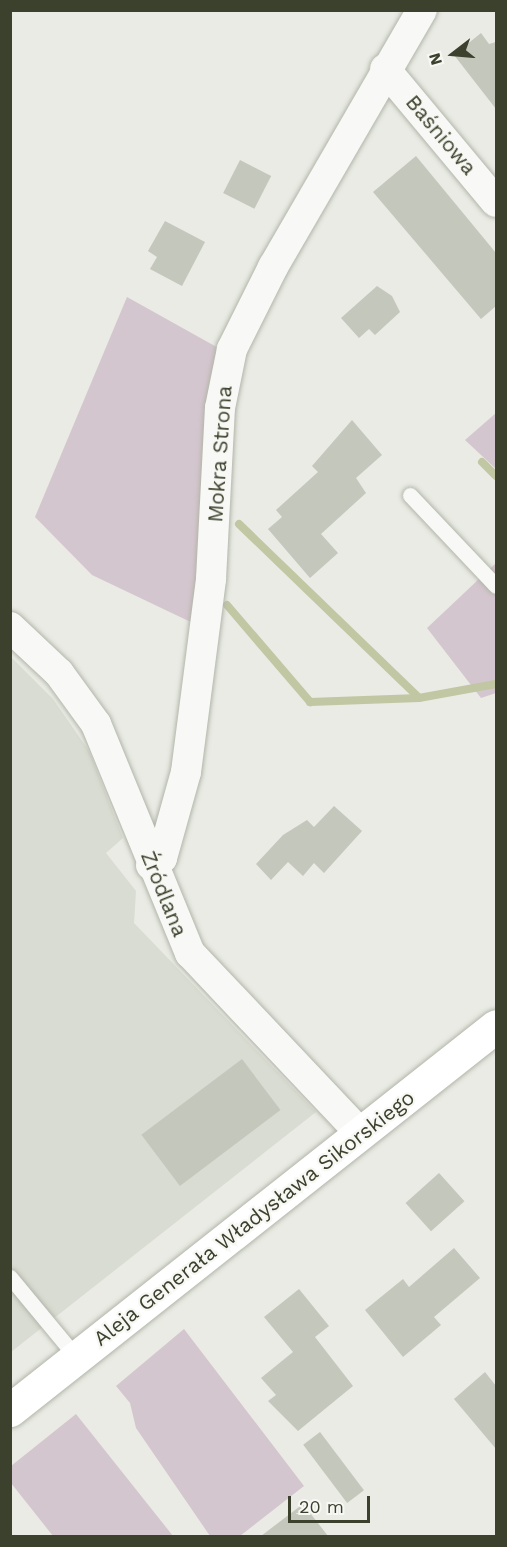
<!DOCTYPE html>
<meta charset="utf-8">
<style>
body{margin:0}
#map{position:relative;width:507px;height:1547px;overflow:hidden;background:#e9ebe4;font-family:"Work Sans",sans-serif}
div>[style]{position:absolute}
[style*='--x']{left:calc(var(--x)*1px);top:calc(var(--y)*1px);width:calc(var(--w)*1px);rotate:calc(var(--a)*1deg)}
.built>*{inset:0;background:#d9dcd2}
.green>*{inset:0;background:#d4c6ce}
.stream>*{height:8px;margin:-4px;padding:0 4px;transform-origin:4px;border-radius:4px;background:#c1c6a3}
.building>*{inset:0;background:#c4c7bc;transform-origin:0 0}
.roads{filter:drop-shadow(0 0 2px #b2b5a9) drop-shadow(0 0 2px #b2b5a9)}
.lane>*{height:15px;margin:-7.5px;padding:0 7.5px;transform-origin:7.5px;border-radius:7.5px;background:#f8f9f7}
.street>*{height:30px;margin:-15px;padding:0 15px;transform-origin:15px;border-radius:15px;background:#f8f9f7}
.secondary>*{height:33px;margin:-16.5px;padding:0 16.5px;transform-origin:16.5px;border-radius:16.5px;background:#fff}
span{translate:-50% -50%;white-space:nowrap;text-align:center;line-height:1.15;-webkit-text-stroke:4.5px #f7f8f4;paint-order:stroke}
.street-label{font-size:21px;color:#3c412d}
.frame{position:absolute;inset:0;border:12px solid #3c412d;pointer-events:none}
.north{position:absolute;left:423px;top:24px;width:60px;height:60px;-webkit-text-stroke:4px #f7f8f4;paint-order:stroke;rotate:254deg;font-size:16px;font-weight:700;line-height:24px;text-align:center;color:#3c412d}
.north::after{content:'';display:block;margin:auto;width:21px;height:27px;background:#3c412d;clip-path:polygon(50% 0,100% 100%,50% 72%,0 100%)}
.scale{position:absolute;left:288px;top:1496px;width:82px;height:27px;box-sizing:border-box;border:3px solid #3c412d;border-top:0;padding-left:8px;font-size:18px;line-height:21px;white-space:nowrap;color:#3c412d;-webkit-text-stroke:4px #f7f8f4;paint-order:stroke}
</style>
<div id="map">
<div class="built">
<i style="clip-path:polygon(10px 656px,53px 699px,89px 751px,123px 838px,106px 853px,136px 891px,134px 923px,316px 1112px,11px 1352px)"></i>
</div>
<div class="green">
<i style="clip-path:polygon(127px 297px,222px 350px,197px 625px,92px 575px,35px 517px)"></i>
<i style="clip-path:polygon(496px 413px,496px 469px,465px 440px)"></i>
<i style="clip-path:polygon(496px 563px,496px 693px,481px 698px,427px 628px)"></i>
<i style="clip-path:polygon(184px 1329px,304px 1486px,240px 1536px,210px 1536px,136px 1428px,130px 1403px,116px 1386px)"></i>
<i style="clip-path:polygon(76px 1414px,173px 1536px,53px 1536px,11px 1483px,11px 1466px)"></i>
</div>
<div class="stream">
<i style="--x:482;--y:462;--w:20;--a:45"></i>
<i style="--x:239;--y:524;--w:250;--a:44"></i>
<i style="--x:227;--y:605;--w:128;--a:49.4"></i>
<i style="--x:310;--y:702;--w:109;--a:-2.1"></i>
<i style="--x:419;--y:698;--w:78;--a:-10.3"></i>
</div>
<div class="building">
<i style="clip-path:polygon(481px 33px,489px 44px,496px 42px,496px 109px,454px 55px)"></i>
<i style="clip-path:polygon(416px 156px,496px 253px,496px 306px,481px 319px,373px 192px)"></i>
<i style="left:240px;top:160px;width:35px;height:37px;rotate:27deg"></i>
<i style="clip-path:polygon(165px 221px,205px 242px,182px 286px,150px 269px,157px 257px,148px 251px)"></i>
<i style="clip-path:polygon(377px 286px,392px 296px,400px 312px,375px 335px,369px 329px,359px 338px,341px 318px)"></i>
<i style="clip-path:polygon(352px 420px,382px 455px,356px 478px,366px 493px,321px 534px,338px 553px,310px 578px,268px 529px,282px 517px,276px 510px,318px 472px,312px 466px)"></i>
<i style="clip-path:polygon(334px 806px,362px 831px,324px 873px,314px 863px,303px 876px,288px 862px,271px 880px,256px 864px,283px 835px,307px 820px,314px 827px)"></i>
<i style="left:242px;top:1059px;width:64px;height:126px;rotate:53deg"></i>
<i style="left:439px;top:1173px;width:38px;height:45px;rotate:48deg"></i>
<i style="clip-path:polygon(454px 1248px,480px 1278px,434px 1317px,441px 1325px,403px 1357px,365px 1310px,403px 1279px,409px 1287px)"></i>
<i style="clip-path:polygon(299px 1289px,329px 1326px,315px 1337px,353px 1386px,298px 1431px,268px 1401px,276px 1395px,261px 1378px,293px 1352px,264px 1317px)"></i>
<i style="clip-path:polygon(485px 1372px,496px 1386px,496px 1449px,454px 1399px)"></i>
<i style="left:320px;top:1432px;width:73px;height:21px;rotate:53deg"></i>
<i style="clip-path:polygon(303px 1504px,328px 1536px,261px 1536px)"></i>
</div>
<div class="roads">
<div class="lane">
<i style="--x:410;--y:495;--w:125;--a:46.6"></i>
<i style="--x:10;--y:1277;--w:105;--a:50.4"></i>
</div>
<div class="street">
<i style="--x:385;--y:69;--w:173;--a:50.2"></i>
<i style="--x:10;--y:627;--w:67;--a:43.2"></i>
<i style="--x:59;--y:673;--w:63;--a:54"></i>
<i style="--x:96;--y:724;--w:248;--a:67.7"></i>
<i style="--x:190;--y:953;--w:248;--a:46.6"></i>
<i style="--x:151;--y:865;--w:13;--a:-32"></i>
<i style="--x:162;--y:858;--w:89;--a:-74.4"></i>
<i style="--x:186;--y:772;--w:195;--a:-82.6"></i>
<i style="--x:211;--y:579;--w:171;--a:-87"></i>
<i style="--x:220;--y:408;--w:60;--a:-78.5"></i>
<i style="--x:232;--y:349;--w:92;--a:-63.4"></i>
<i style="--x:273;--y:267;--w:297;--a:-59.9"></i>
</div>
<div class="secondary">
<i style="--x:10;--y:1410;--w:619;--a:-38.31"></i>
</div>
</div>
<div class="street-label">
<span style="left:441px;top:135px;rotate:50deg">Baśniowa</span>
<span style="left:220px;top:454px;rotate:-86deg">Mokra Strona</span>
<span style="left:164px;top:894px;rotate:68deg">Źródlana</span>
<span style="left:254px;top:1218px;rotate:-38deg">Aleja Generała Władysława Sikorskiego</span>
</div>
<div class="frame"></div>
<div class="north">N</div>
<div class="scale">20 m</div>
</div>
